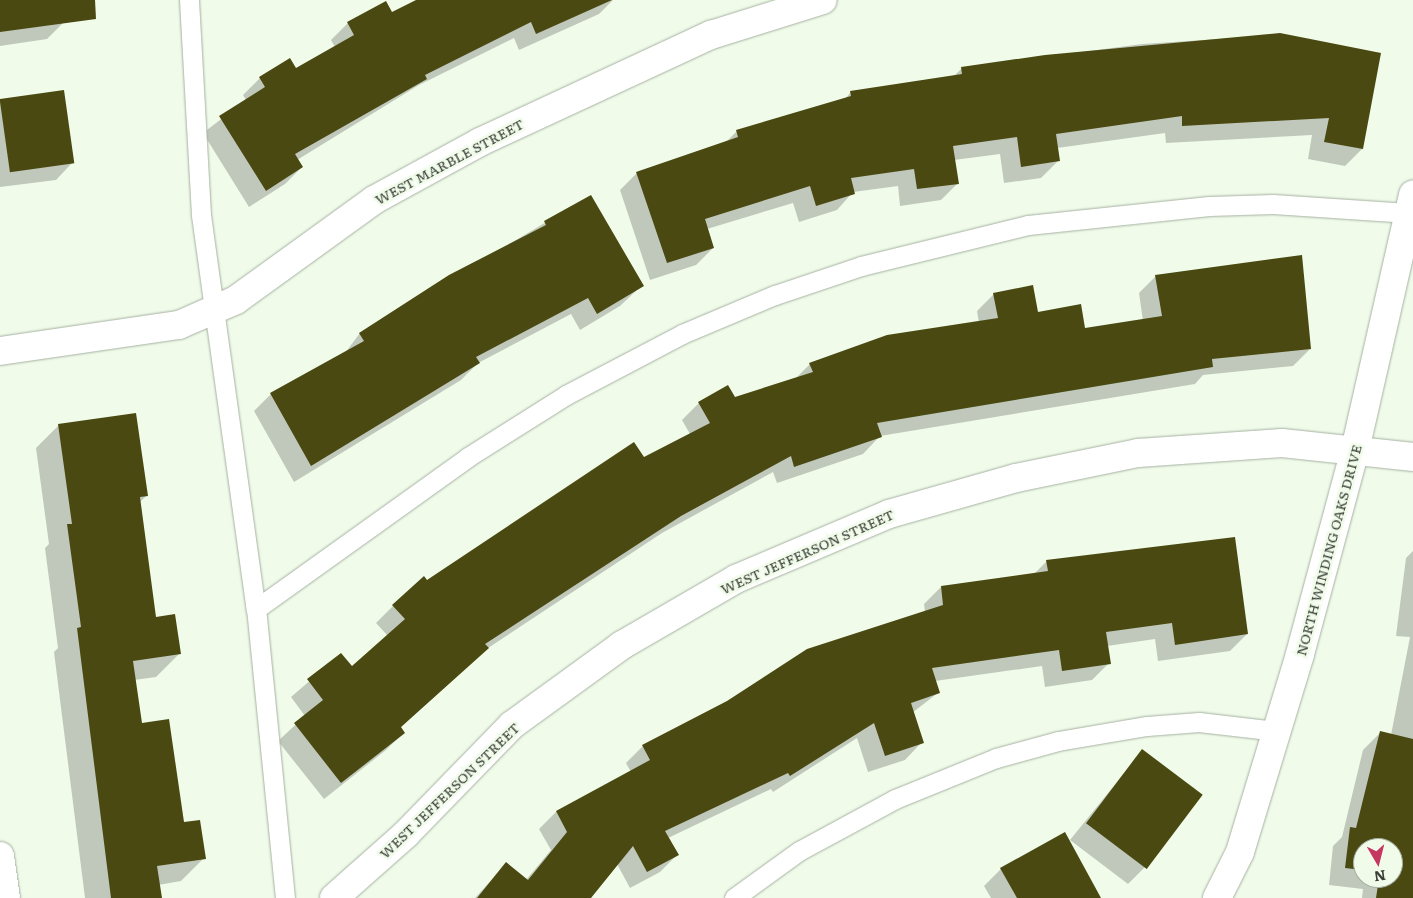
<!DOCTYPE html>
<style>
body{margin:0}
#map{position:relative;width:1413px;height:898px;overflow:hidden;background:#f0fbea;font-family:Literata,serif}
div>[style]{position:absolute}
[style*='--x']{left:calc(var(--x)*1px);top:calc(var(--y)*1px);width:calc(var(--w)*1px);rotate:calc(var(--a)*1deg)}
.shadow>*{inset:0;background:#0003}
.building>*{inset:0;background:#494911;transform-origin:0 0}
.roads{filter:drop-shadow(0 0 1px #a6b1a1) drop-shadow(0 0 1px #a6b1a1)}
.service>*{height:19px;margin:-9.5px;padding:0 9.5px;transform-origin:9.5px;border-radius:9.5px;background:#fff}
.minor>*{height:28px;margin:-14px;padding:0 14px;transform-origin:14px;border-radius:14px;background:#fff}
span{translate:-50% -50%;white-space:nowrap;text-align:center;line-height:1.15;-webkit-text-stroke:5px #f0fbea;paint-order:stroke}
.street-label{font-size:14px;color:#3a3e37}
.north{position:absolute;left:1353px;top:838px;width:50px;height:50px;box-sizing:border-box;background:#f0fbea;border:1px solid #a7afa2;border-radius:50%;rotate:172deg;font-size:14px;font-weight:700;line-height:20px;text-align:center;color:#3a3e37}
.north::after{content:'';display:block;margin:auto;width:18px;height:22px;background:#c53661;clip-path:polygon(50% 0,100% 100%,50% 72%,0 100%)}
</style>
<div id="map">
<div class="shadow">
<i style="clip-path:polygon(0 0,62px 0,64px 22px,47px 39px,0 46px)"></i>
<i style="clip-path:polygon(419px 0,613px 0,599px 14px,519px 50px,514px 38px,419px 85px,297px 160px,302px 167px,285px 184px,249px 207px,203px 133px,246px 100px,243px 95px,260px 78px,296px 70px,335px 47px,331px 40px,348px 23px,391px 14px)"></i>
<i style="clip-path:polygon(1279px 35px,1362px 149px,1345px 166px,1308px 159px,1312px 135px,1166px 143px,1165px 133px,1057px 148px,1058px 161px,1041px 178px,1004px 183px,1000px 154px,954px 160px,958px 183px,941px 200px,900px 206px,898px 186px,853px 192px,837px 210px,799px 222px,793px 203px,707px 229px,713px 248px,696px 265px,650px 280px,620px 190px,637px 173px,725px 143px,737px 131px,844px 100px,851px 92px,953px 77px,962px 68px,1142px 44px)"></i>
<i style="clip-path:polygon(0 100px,73px 162px,56px 180px,0 187px)"></i>
<i style="clip-path:polygon(590px 196px,638px 289px,620px 306px,580px 330px,571px 314px,478px 363px,461px 380px,294px 482px,254px 411px,271px 394px,345px 353px,360px 333px)"></i>
<i style="clip-path:polygon(1156px 276px,1310px 349px,1293px 366px,1203px 375px,1195px 384px,880px 436px,863px 454px,777px 483px,773px 472px,662px 533px,488px 648px,400px 728px,403px 733px,386px 750px,324px 799px,278px 741px,305px 716px,291px 697px,341px 654px,352px 668px,388px 636px,376px 623px,393px 606px,427px 581px,690px 434px,682px 420px,699px 403px,734px 399px,795px 379px,810px 364px,979px 323px,977px 311px,994px 294px,1084px 330px,1143px 321px,1139px 293px)"></i>
<i style="clip-path:polygon(59px 425px,147px 495px,140px 502px,155px 618px,179px 654px,156px 677px,134px 680px,141px 724px,183px 824px,204px 858px,181px 881px,158px 885px,160px 898px,85px 898px,54px 652px,58px 648px,45px 548px,49px 544px,36px 448px)"></i>
<i style="clip-path:polygon(evenodd,1413px 551px,1413px 898px,1362px 898px,1363px 889px,1329px 885px,1333px 846px,1342px 837px,1363px 750px,1380px 733px,1391px 735px,1410px 637px,1396px 636px,1406px 558px,1413px 551px,1363px 848px,1393px 848px,1393px 878px,1363px 878px,1363px 848px)"></i>
<i style="clip-path:polygon(1047px 561px,1247px 634px,1230px 651px,1158px 661px,1155px 639px,1107px 646px,1109px 663px,1092px 680px,1045px 687px,1042px 666px,935px 681px,939px 692px,912px 713px,922px 742px,905px 760px,868px 772px,857px 738px,773px 792px,771px 789px,668px 838px,677px 855px,660px 872px,630px 888px,617px 864px,590px 898px,475px 898px,506px 864px,526px 880px,551px 850px,539px 829px,556px 812px,631px 772px,626px 763px,643px 746px,925px 612px,924px 604px,941px 587px,1034px 574px)"></i>
<i style="clip-path:polygon(1142px 751px,1145px 867px,1128px 884px,1070px 840px)"></i>
<i style="clip-path:polygon(1001px 869px,1100px 898px,991px 898px,984px 886px)"></i>
</div>
<div class="building">
<i style="clip-path:polygon(0 0,95px 0,96px 19px,0 32px)"></i>
<i style="clip-path:polygon(416px 0,612px 0,536px 34px,531px 22px,425px 75px,427px 79px,295px 154px,303px 167px,266px 191px,219px 116px,265px 87px,259px 77px,290px 58px,296px 68px,354px 35px,347px 22px,386px 1px,392px 12px)"></i>
<i style="clip-path:polygon(1280px 33px,1381px 53px,1363px 149px,1324px 142px,1329px 118px,1182px 126px,1182px 116px,1056px 134px,1060px 161px,1021px 167px,1017px 137px,953px 146px,959px 184px,917px 189px,914px 169px,851px 178px,855px 194px,816px 206px,810px 186px,705px 219px,714px 248px,667px 263px,636px 172px,738px 137px,736px 130px,851px 96px,850px 91px,962px 74px,961px 67px,1045px 55px)"></i>
<i style="left:64px;top:90px;width:74px;height:65px;rotate:82deg"></i>
<i style="clip-path:polygon(591px 195px,644px 286px,597px 314px,588px 298px,476px 357px,480px 363px,311px 466px,270px 393px,364px 341px,359px 333px,449px 275px,546px 225px,544px 221px)"></i>
<i style="clip-path:polygon(1302px 255px,1311px 349px,1212px 359px,1213px 367px,877px 423px,882px 437px,794px 467px,791px 456px,681px 516px,485px 644px,489px 648px,401px 727px,405px 733px,341px 783px,294px 723px,323px 700px,307px 679px,341px 653px,352px 666px,405px 619px,392px 605px,424px 576px,427px 580px,634px 442px,644px 457px,710px 423px,698px 402px,728px 385px,735px 397px,813px 372px,809px 363px,887px 335px,998px 318px,993px 293px,1033px 285px,1038px 312px,1081px 304px,1085px 328px,1162px 316px,1155px 275px)"></i>
<i style="clip-path:polygon(136px 413px,148px 496px,140px 497px,156px 617px,175px 614px,181px 654px,133px 661px,142px 723px,169px 719px,184px 822px,200px 820px,206px 859px,157px 866px,162px 898px,111px 898px,77px 628px,81px 627px,67px 524px,72px 524px,58px 424px)"></i>
<i style="clip-path:polygon(1235px 537px,1248px 634px,1175px 645px,1172px 623px,1106px 632px,1111px 664px,1062px 671px,1059px 650px,932px 668px,940px 693px,911px 703px,924px 743px,885px 756px,874px 723px,790px 776px,788px 773px,665px 831px,679px 855px,647px 872px,633px 846px,591px 898px,477px 898px,506px 862px,528px 880px,567px 832px,556px 811px,650px 760px,642px 745px,727px 701px,807px 649px,943px 605px,941px 586px,1048px 571px,1046px 560px)"></i>
<i style="clip-path:polygon(1380px 731px,1413px 739px,1413px 898px,1376px 898px,1379px 878px,1393px 878px,1393px 848px,1363px 848px,1363px 870px,1345px 868px,1350px 827px,1356px 828px)"></i>
<i style="left:1142px;top:749px;width:76px;height:93px;rotate:37deg"></i>
<i style="clip-path:polygon(1065px 832px,1101px 898px,1017px 898px,1000px 868px)"></i>
</div>
<div class="roads">
<div class="service">
<i style="--x:189;--y:0;--w:215;--a:86.8"></i>
<i style="--x:201;--y:215;--w:398;--a:82.1"></i>
<i style="--x:285;--y:898;--w:290;--a:-95.7"></i>
<i style="--x:256;--y:609;--w:261;--a:-35.6"></i>
<i style="--x:468;--y:457;--w:116;--a:-32.3"></i>
<i style="--x:566;--y:395;--w:131;--a:-27.7"></i>
<i style="--x:682;--y:334;--w:101;--a:-22.8"></i>
<i style="--x:775;--y:295;--w:91;--a:-18.6"></i>
<i style="--x:861;--y:266;--w:172;--a:-13.8"></i>
<i style="--x:1028;--y:225;--w:182;--a:-6"></i>
<i style="--x:1209;--y:206;--w:64;--a:-1.8"></i>
<i style="--x:1273;--y:204;--w:136;--a:3.8"></i>
<i style="--x:734;--y:898;--w:80;--a:-35.9"></i>
<i style="--x:799;--y:851;--w:109;--a:-28.4"></i>
<i style="--x:895;--y:799;--w:109;--a:-22.1"></i>
<i style="--x:996;--y:758;--w:64;--a:-15.3"></i>
<i style="--x:1058;--y:741;--w:90;--a:-9.6"></i>
<i style="--x:1147;--y:726;--w:52;--a:-4.4"></i>
<i style="--x:1199;--y:722;--w:79;--a:6.6"></i>
</div>
<div class="minor">
<i style="--x:0;--y:351;--w:181;--a:-8.3"></i>
<i style="--x:179;--y:325;--w:62;--a:-23.7"></i>
<i style="--x:236;--y:300;--w:170;--a:-35.9"></i>
<i style="--x:374;--y:200;--w:121;--a:-28.7"></i>
<i style="--x:480;--y:142;--w:255;--a:-24.9"></i>
<i style="--x:711;--y:35;--w:117;--a:-17.4"></i>
<i style="--x:0;--y:856;--w:42;--a:81.9"></i>
<i style="--x:334;--y:898;--w:96;--a:-41.6"></i>
<i style="--x:406;--y:834;--w:152;--a:-45.8"></i>
<i style="--x:512;--y:725;--w:136;--a:-36"></i>
<i style="--x:622;--y:645;--w:132;--a:-30.1"></i>
<i style="--x:736;--y:579;--w:166;--a:-23"></i>
<i style="--x:889;--y:514;--w:132;--a:-15.8"></i>
<i style="--x:1016;--y:478;--w:125;--a:-11.6"></i>
<i style="--x:1138;--y:453;--w:144;--a:-4"></i>
<i style="--x:1282;--y:443;--w:132;--a:6.1"></i>
<i style="--x:1217;--y:898;--w:51;--a:-63.4"></i>
<i style="--x:1240;--y:852;--w:207;--a:-73.1"></i>
<i style="--x:1300;--y:654;--w:211;--a:-74.9"></i>
<i style="--x:1355;--y:450;--w:262;--a:-77.2"></i>
</div>
</div>
<div class="street-label">
<span style="left:449px;top:161px;rotate:-28deg">WEST MARBLE STREET</span>
<span style="left:1328px;top:550px;rotate:-75deg">NORTH WINDING OAKS DRIVE</span>
<span style="left:807px;top:551px;rotate:-24deg">WEST JEFFERSON STREET</span>
<span style="left:449px;top:790px;rotate:-44deg">WEST JEFFERSON STREET</span>
</div>
<div class="north">N</div>
</div>
